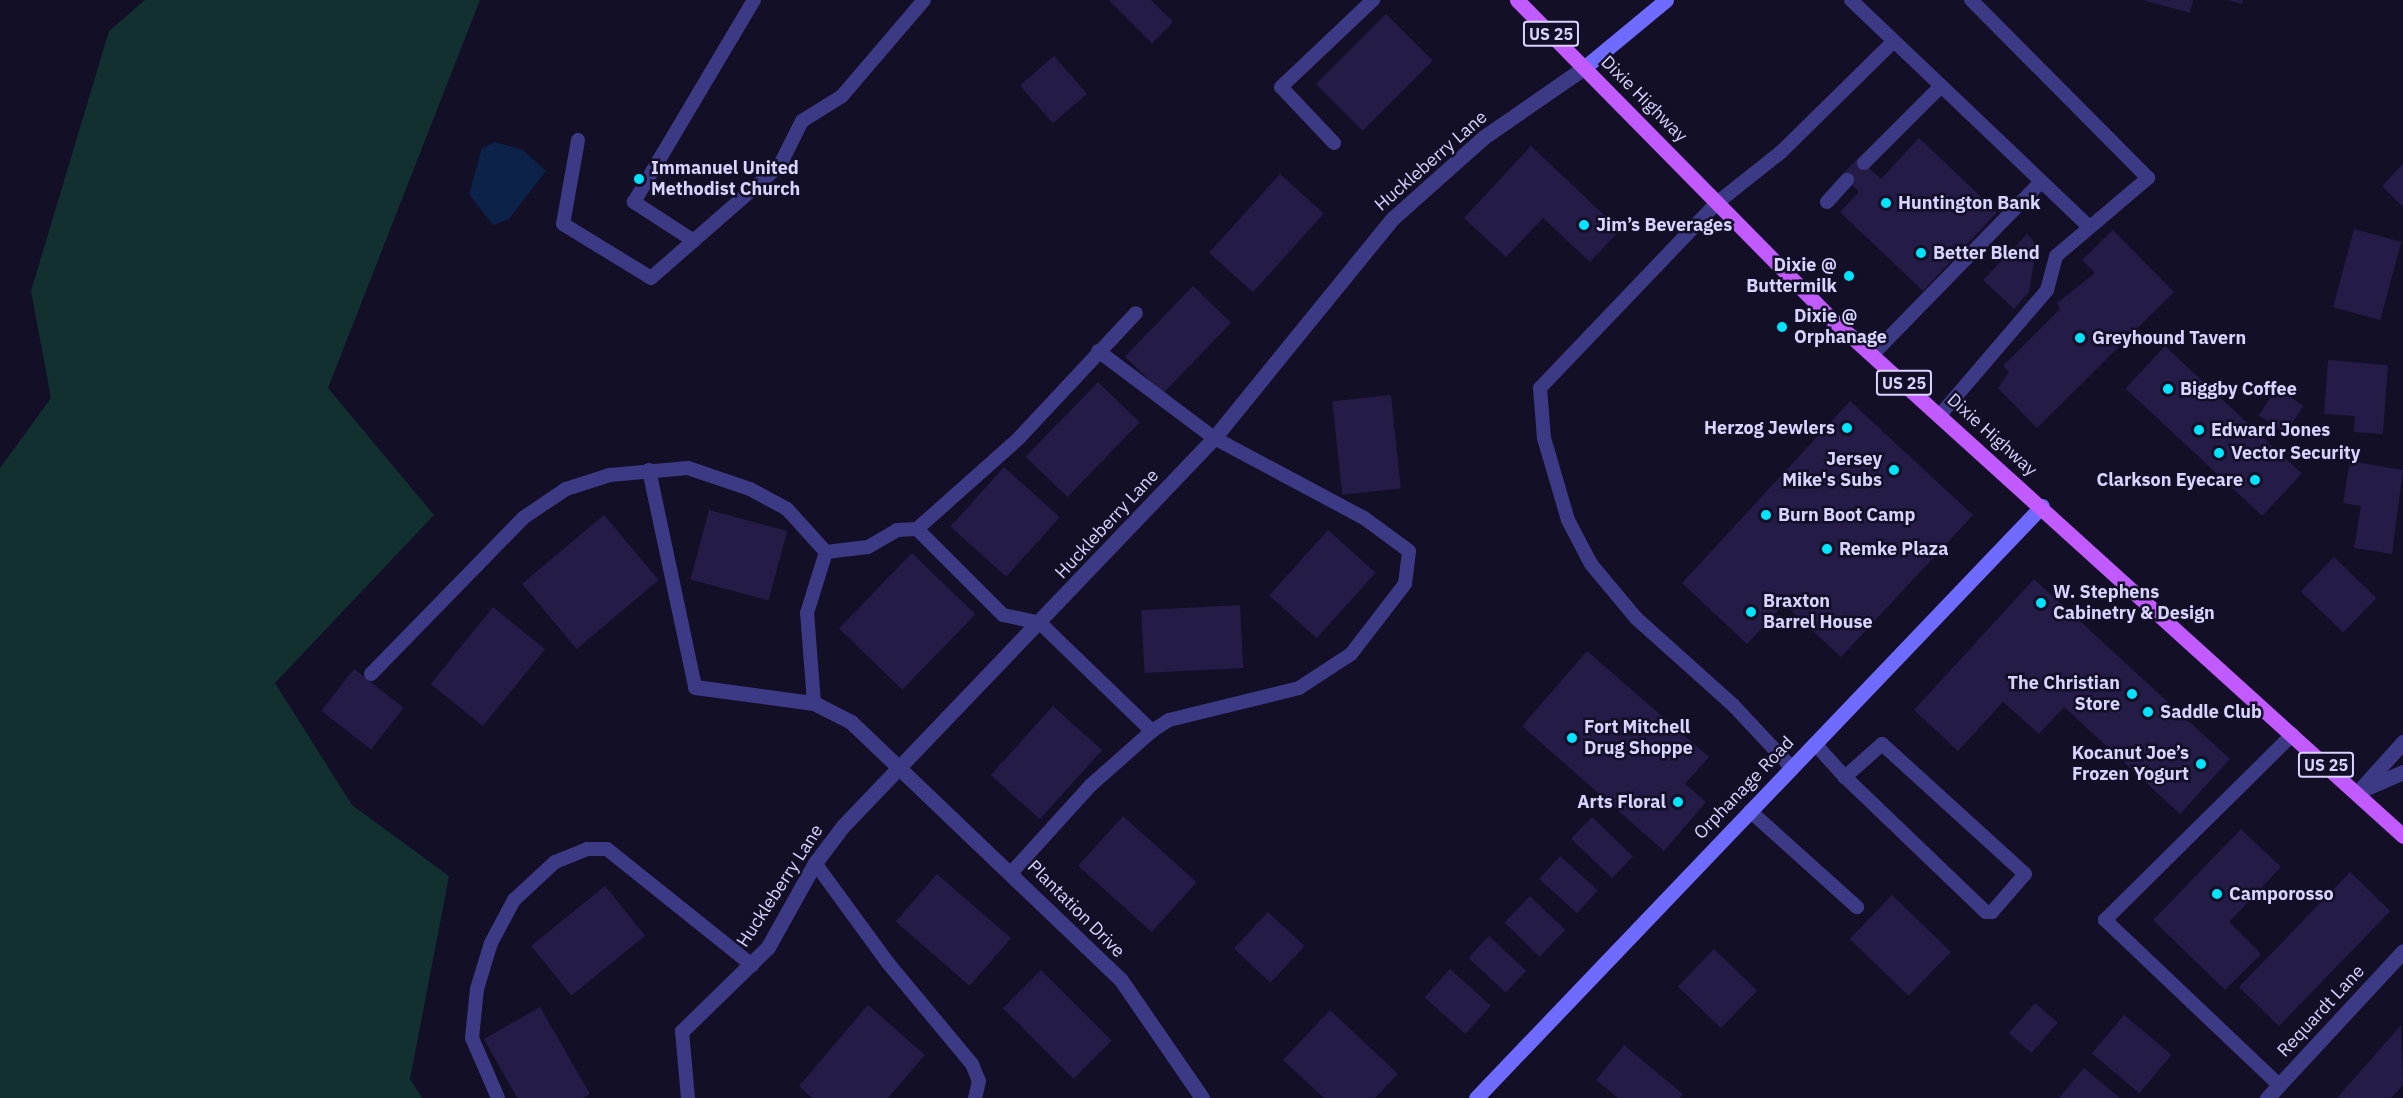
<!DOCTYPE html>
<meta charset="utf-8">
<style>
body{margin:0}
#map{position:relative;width:2403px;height:1098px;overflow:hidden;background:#130f26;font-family:"IBM Plex Sans",sans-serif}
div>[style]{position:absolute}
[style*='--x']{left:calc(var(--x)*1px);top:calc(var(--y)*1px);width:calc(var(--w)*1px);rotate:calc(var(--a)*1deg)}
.green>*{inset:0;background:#12302f}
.water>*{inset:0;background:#0c2248}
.building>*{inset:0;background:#241b47;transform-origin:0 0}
.lane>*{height:14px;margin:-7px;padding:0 7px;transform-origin:7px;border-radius:7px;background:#3d3a85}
.street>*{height:15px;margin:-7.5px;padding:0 7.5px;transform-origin:7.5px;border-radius:7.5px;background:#3d3a85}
.secondary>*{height:15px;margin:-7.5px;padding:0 7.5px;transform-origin:7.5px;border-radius:7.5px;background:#6f6bff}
.primary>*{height:15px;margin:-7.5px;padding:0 7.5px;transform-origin:7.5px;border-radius:7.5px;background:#c25bff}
.dots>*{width:16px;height:16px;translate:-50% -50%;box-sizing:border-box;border:3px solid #130f26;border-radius:50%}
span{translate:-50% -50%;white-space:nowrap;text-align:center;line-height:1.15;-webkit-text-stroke:5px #130f26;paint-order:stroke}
.shield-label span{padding:2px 4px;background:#130f26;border:2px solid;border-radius:4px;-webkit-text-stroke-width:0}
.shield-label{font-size:16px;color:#d9d4ff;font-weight:700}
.street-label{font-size:18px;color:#d9d4ff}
.poi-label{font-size:18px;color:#d9d4ff;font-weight:700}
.left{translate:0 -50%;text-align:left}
.right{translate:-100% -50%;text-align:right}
</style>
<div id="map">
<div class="green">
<i style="clip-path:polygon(145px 0,480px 0,328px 388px,434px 515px,275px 683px,352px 805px,449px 876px,410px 1079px,422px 1098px,0 1098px,0 468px,51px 398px,31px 291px,109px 31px)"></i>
</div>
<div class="water">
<i style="clip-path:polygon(495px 142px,523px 150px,546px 171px,509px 219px,493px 225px,469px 194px,482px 148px)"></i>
</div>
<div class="building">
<i style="clip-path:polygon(1109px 0,1151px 0,1173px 22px,1152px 43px)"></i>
<i style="clip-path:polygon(2143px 0,2193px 0,2190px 13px)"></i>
<i style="clip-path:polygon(2227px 0,2243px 0,2242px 4px)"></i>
<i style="left:1386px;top:14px;width:66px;height:99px;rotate:45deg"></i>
<i style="left:1054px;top:56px;width:50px;height:45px;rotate:49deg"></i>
<i style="clip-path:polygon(1919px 138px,1997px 212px,1923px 291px,1840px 212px,1859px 192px,1842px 175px,1858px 158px,1881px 179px)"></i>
<i style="clip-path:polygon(1531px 146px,1620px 230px,1590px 262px,1543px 218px,1506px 257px,1464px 218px)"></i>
<i style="clip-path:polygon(2403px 164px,2403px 207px,2382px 186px)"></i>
<i style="left:1280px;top:174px;width:59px;height:106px;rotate:42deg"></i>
<i style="left:2354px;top:229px;width:49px;height:81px;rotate:15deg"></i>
<i style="clip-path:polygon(2113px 230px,2174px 292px,2037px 428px,1998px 388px,2009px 372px,2003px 366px,2060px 309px,2057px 303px,2095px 273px,2082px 260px)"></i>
<i style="clip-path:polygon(2027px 234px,2037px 245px,2029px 292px,2014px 309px,1983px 280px)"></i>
<i style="left:1193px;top:286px;width:53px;height:98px;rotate:44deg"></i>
<i style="left:2165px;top:346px;width:187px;height:58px;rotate:43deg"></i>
<i style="clip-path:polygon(2328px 360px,2388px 365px,2383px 434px,2354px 432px,2355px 416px,2324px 414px)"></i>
<i style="left:1098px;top:382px;width:58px;height:104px;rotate:44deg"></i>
<i style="left:2277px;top:388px;width:32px;height:33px;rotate:34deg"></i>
<i style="left:1391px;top:395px;width:94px;height:59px;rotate:84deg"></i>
<i style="clip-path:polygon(1850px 401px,1973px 515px,1841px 657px,1784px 604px,1747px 644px,1682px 583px)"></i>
<i style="clip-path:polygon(2350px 461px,2403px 470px,2392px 554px,2354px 548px,2361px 506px,2343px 503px)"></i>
<i style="left:1004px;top:467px;width:75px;height:80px;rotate:42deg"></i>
<i style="left:709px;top:510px;width:81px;height:72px;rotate:15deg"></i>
<i style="left:604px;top:515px;width:85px;height:107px;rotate:50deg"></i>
<i style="left:1328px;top:530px;width:64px;height:88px;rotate:42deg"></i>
<i style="left:912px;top:553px;width:88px;height:105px;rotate:44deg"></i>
<i style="left:2334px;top:557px;width:59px;height:48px;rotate:44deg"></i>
<i style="clip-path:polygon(2034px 579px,2230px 759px,2180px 814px,2064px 707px,2039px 734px,2003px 702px,1958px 751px,1914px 710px)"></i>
<i style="left:1240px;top:605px;width:63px;height:99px;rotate:87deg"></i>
<i style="left:493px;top:607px;width:67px;height:99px;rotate:39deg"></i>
<i style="clip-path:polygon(1587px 651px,1709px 757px,1685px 784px,1706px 802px,1664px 851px,1522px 726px)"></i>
<i style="left:354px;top:669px;width:63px;height:53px;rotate:38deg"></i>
<i style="left:1053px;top:706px;width:66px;height:93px;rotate:42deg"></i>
<i style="left:1123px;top:816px;width:99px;height:67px;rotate:42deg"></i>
<i style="left:1592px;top:817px;width:57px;height:30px;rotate:44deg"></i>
<i style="clip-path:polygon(2241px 829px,2281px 867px,2229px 922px,2261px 954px,2225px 990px,2153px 920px)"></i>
<i style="left:1560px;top:856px;width:51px;height:31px;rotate:42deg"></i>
<i style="left:2350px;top:872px;width:56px;height:160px;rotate:44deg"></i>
<i style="left:937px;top:874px;width:98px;height:63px;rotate:41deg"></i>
<i style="left:605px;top:886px;width:64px;height:95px;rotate:51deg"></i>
<i style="left:1892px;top:895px;width:82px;height:61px;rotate:44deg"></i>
<i style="left:1530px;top:896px;width:49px;height:37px;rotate:44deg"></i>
<i style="left:1268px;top:912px;width:50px;height:50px;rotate:43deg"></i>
<i style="left:1489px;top:936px;width:51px;height:30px;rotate:43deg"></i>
<i style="left:1714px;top:949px;width:60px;height:52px;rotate:44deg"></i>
<i style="left:1450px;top:969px;width:55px;height:38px;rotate:42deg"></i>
<i style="left:1041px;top:970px;width:100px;height:54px;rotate:45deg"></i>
<i style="left:2035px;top:1003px;width:30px;height:40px;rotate:41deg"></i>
<i style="clip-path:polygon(868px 1005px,925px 1055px,888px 1098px,812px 1098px,799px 1086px)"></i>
<i style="clip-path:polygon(540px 1007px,590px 1094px,583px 1098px,517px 1098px,484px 1039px)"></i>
<i style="clip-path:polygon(1330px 1010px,1398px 1074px,1375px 1098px,1324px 1098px,1283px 1060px)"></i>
<i style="left:2124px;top:1015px;width:62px;height:50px;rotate:40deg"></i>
<i style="clip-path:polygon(2401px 1025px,2403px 1085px,2391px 1098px,2337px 1098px)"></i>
<i style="clip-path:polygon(1624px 1045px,1683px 1094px,1680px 1098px,1618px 1098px,1596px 1080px)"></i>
<i style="clip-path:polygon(2084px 1068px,2120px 1098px,2059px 1098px)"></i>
</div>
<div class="lane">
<i style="--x:1851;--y:0;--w:326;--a:43.6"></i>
<i style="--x:578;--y:140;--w:85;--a:100.1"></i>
<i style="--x:563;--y:224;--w:103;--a:31.5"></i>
<i style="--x:651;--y:278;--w:171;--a:-41.2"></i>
<i style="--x:780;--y:165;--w:49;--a:-63.4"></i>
<i style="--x:802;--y:121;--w:47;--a:-32"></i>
<i style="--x:842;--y:96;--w:126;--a:-49.5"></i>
<i style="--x:1334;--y:143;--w:77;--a:-133.4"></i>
<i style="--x:1281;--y:87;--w:127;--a:-43.4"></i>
<i style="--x:1864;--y:163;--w:109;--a:-45"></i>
<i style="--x:1827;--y:202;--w:30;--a:-48"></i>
<i style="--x:694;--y:241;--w:72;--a:-147"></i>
<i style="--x:634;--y:202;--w:235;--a:-59.3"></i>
<i style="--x:1872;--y:355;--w:242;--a:-45.7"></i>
<i style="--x:1940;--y:415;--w:165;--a:-49.4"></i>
<i style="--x:2047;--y:290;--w:35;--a:-75"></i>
<i style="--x:2056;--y:256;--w:121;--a:-40.3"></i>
<i style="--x:2148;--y:178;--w:251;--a:-134.8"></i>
<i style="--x:649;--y:470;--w:222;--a:78"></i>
<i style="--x:917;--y:529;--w:137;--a:-41.7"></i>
<i style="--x:1019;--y:438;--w:171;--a:-46.9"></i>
<i style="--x:371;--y:674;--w:218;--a:-45.7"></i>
<i style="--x:523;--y:518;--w:52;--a:-34"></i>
<i style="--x:566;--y:489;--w:46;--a:-17.7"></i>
<i style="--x:610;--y:475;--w:78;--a:-5.1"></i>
<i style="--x:688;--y:468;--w:65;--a:18.7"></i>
<i style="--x:750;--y:489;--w:42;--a:28.4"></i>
<i style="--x:787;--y:509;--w:58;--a:47.8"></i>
<i style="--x:814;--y:703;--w:90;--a:-94.4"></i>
<i style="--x:807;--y:613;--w:64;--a:-72.7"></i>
<i style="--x:826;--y:552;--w:42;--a:-6.8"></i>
<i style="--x:868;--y:547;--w:34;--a:-30"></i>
<i style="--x:897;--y:530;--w:20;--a:-3"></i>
<i style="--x:917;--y:529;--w:122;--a:45"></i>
<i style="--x:1003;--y:615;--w:38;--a:12"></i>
<i style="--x:1040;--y:623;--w:156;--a:44"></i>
<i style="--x:1815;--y:744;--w:45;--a:47.7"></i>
<i style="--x:1845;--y:777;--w:195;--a:43.8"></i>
<i style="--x:1986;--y:912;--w:6;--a:0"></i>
<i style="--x:1992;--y:912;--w:50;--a:-49"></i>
<i style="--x:2025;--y:874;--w:193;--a:-137.7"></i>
<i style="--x:1882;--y:744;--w:50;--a:138.3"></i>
<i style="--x:1792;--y:768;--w:86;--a:-133.1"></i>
<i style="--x:1733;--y:705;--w:130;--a:-138.1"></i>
<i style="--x:1636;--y:618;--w:70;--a:-129.8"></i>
<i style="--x:1591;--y:564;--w:50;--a:-117.6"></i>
<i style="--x:1568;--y:520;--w:85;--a:-106.3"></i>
<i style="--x:1544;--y:438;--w:50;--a:-94.6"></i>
<i style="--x:1540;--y:388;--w:257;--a:-46.3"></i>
<i style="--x:1718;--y:202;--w:80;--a:-38.4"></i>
<i style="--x:1781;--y:152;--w:158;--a:-44.5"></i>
<i style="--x:1750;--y:811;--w:144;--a:41.9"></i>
<i style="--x:815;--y:863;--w:124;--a:53.9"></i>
<i style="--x:888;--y:963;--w:131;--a:50.3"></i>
<i style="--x:972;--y:1064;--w:18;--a:68"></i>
<i style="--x:979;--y:1081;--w:17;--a:103"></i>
<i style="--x:1012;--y:872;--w:118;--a:-47.8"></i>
<i style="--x:1091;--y:785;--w:81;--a:-41.5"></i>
<i style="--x:1152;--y:731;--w:20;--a:-33"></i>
<i style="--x:1169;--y:720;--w:134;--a:-13.8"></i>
<i style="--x:1299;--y:688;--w:62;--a:-33.2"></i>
<i style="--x:1351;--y:654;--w:88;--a:-52.4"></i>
<i style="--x:1405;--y:584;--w:33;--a:-83"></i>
<i style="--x:1409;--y:551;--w:56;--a:-143.7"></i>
<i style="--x:1364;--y:518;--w:170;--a:-151.9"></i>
<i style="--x:1214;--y:438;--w:145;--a:-143.1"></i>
<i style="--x:682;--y:1031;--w:67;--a:84.9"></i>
<i style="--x:2279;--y:1085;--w:240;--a:-136.5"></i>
<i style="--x:2105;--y:920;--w:264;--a:-44.7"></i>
<i style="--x:498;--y:1098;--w:65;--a:-113.4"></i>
<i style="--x:472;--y:1038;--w:49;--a:-84.2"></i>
<i style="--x:477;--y:989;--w:48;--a:-73.1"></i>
<i style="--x:491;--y:943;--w:49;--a:-61.9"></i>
<i style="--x:514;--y:900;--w:56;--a:-42.8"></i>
<i style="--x:555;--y:862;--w:35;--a:-22"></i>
<i style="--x:587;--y:849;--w:20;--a:0"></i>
<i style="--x:607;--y:849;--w:186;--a:38.7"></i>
</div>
<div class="street">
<i style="--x:695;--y:687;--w:120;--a:7.7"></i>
<i style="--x:814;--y:703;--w:42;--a:27.2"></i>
<i style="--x:851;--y:722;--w:373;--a:43.7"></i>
<i style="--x:1121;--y:980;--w:143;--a:55.5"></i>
<i style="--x:2362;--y:790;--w:45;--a:-23.7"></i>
<i style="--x:2357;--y:793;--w:69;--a:-48"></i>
<i style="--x:682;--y:1031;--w:120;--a:-44.3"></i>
<i style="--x:768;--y:947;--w:96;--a:-60.8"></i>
<i style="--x:815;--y:863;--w:46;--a:-52.9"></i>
<i style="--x:843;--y:826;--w:537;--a:-46.28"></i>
<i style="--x:1214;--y:438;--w:282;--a:-50.9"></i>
<i style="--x:1392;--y:219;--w:123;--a:-41.7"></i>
<i style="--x:1484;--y:137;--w:123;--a:-34.7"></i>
<i style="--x:2267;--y:1098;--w:200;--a:-47.2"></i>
</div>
<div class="secondary">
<i style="--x:1585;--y:67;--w:105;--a:-39.6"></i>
<i style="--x:1476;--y:1098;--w:819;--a:-46.29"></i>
</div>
<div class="primary">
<i style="--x:1517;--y:0;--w:450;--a:45.4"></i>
<i style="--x:1833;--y:320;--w:769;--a:42.15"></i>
</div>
<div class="dots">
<i style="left:639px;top:179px;background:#00e5ff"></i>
<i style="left:1886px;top:203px;background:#00e5ff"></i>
<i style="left:1584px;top:225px;background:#00e5ff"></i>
<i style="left:1921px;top:253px;background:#00e5ff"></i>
<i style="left:1849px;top:276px;background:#00e5ff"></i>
<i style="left:1782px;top:327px;background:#00e5ff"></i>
<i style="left:2080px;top:338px;background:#00e5ff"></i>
<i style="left:2168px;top:389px;background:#00e5ff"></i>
<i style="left:1847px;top:428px;background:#00e5ff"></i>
<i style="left:2199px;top:430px;background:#00e5ff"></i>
<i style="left:2219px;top:453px;background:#00e5ff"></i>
<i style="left:1894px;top:470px;background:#00e5ff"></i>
<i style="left:2255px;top:480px;background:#00e5ff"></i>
<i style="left:1766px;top:515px;background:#00e5ff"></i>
<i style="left:1827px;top:549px;background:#00e5ff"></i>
<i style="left:2041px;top:603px;background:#00e5ff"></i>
<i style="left:1751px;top:612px;background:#00e5ff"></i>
<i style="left:2132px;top:694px;background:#00e5ff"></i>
<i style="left:2148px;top:712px;background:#00e5ff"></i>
<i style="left:1572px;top:738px;background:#00e5ff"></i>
<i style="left:2201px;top:764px;background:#00e5ff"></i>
<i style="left:1678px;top:802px;background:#00e5ff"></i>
<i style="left:2217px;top:894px;background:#00e5ff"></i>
</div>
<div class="shield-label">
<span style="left:1551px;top:34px">US 25</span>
<span style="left:1904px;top:383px">US 25</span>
<span style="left:2326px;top:765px">US 25</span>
</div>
<div class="street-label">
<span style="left:1644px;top:99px;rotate:45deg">Dixie Highway</span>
<span style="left:1431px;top:161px;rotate:-41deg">Huckleberry Lane</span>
<span style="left:1992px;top:435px;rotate:42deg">Dixie Highway</span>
<span style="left:1107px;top:524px;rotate:-47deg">Huckleberry Lane</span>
<span style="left:1744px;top:788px;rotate:-46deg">Orphanage Road</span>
<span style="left:780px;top:886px;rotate:-57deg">Huckleberry Lane</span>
<span style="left:1076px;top:909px;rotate:45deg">Plantation Drive</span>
<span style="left:2321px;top:1011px;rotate:-47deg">Requardt Lane</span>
</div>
<div class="poi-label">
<span class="left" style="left:651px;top:179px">Immanuel United<br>Methodist Church</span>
<span class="left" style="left:1898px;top:203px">Huntington Bank</span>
<span class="left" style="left:1596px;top:225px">Jim’s Beverages</span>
<span class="left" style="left:1933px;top:253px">Better Blend</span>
<span class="right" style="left:1837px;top:276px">Dixie @<br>Buttermilk</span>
<span class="left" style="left:1794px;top:327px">Dixie @<br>Orphanage</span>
<span class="left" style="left:2092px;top:338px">Greyhound Tavern</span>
<span class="left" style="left:2180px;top:389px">Biggby Coffee</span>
<span class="right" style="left:1835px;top:428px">Herzog Jewlers</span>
<span class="left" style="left:2211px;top:430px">Edward Jones</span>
<span class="left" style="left:2231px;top:453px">Vector Security</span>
<span class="right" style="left:1882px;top:470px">Jersey<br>Mike's Subs</span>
<span class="right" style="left:2243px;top:480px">Clarkson Eyecare</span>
<span class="left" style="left:1778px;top:515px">Burn Boot Camp</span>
<span class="left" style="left:1839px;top:549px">Remke Plaza</span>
<span class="left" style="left:2053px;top:603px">W. Stephens<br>Cabinetry &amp; Design</span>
<span class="left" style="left:1763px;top:612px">Braxton<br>Barrel House</span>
<span class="right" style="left:2120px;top:694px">The Christian<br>Store</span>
<span class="left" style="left:2160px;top:712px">Saddle Club</span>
<span class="left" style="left:1584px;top:738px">Fort Mitchell<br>Drug Shoppe</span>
<span class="right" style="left:2189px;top:764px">Kocanut Joe’s<br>Frozen Yogurt</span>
<span class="right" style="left:1666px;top:802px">Arts Floral</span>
<span class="left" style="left:2229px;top:894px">Camporosso</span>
</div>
</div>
